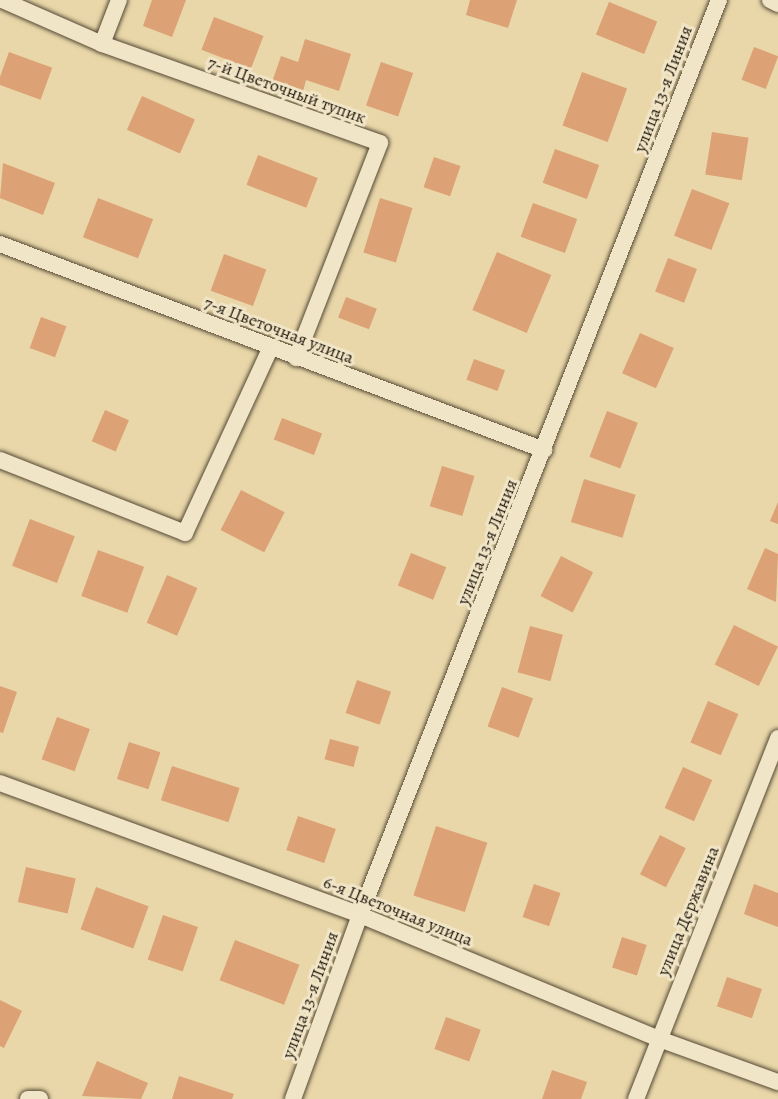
<!DOCTYPE html>
<meta charset="utf-8">
<style>
body{margin:0}
#map{position:relative;width:778px;height:1099px;overflow:hidden;background:#e9d7a9;font-family:Alegreya,serif}
div>[style]{position:absolute}
[style*='--x']{left:calc(var(--x)*1px);top:calc(var(--y)*1px);width:calc(var(--w)*1px);rotate:calc(var(--a)*1deg)}
.building>*{inset:0;background:#dca175;transform-origin:0 0}
.roads{filter:drop-shadow(0 0 2px #544935) drop-shadow(0 0 2px #544935)}
.service>*{height:16px;margin:-8px;padding:0 8px;transform-origin:8px;border-radius:8px;background:#f1e5c7}
span{translate:-50% -50%;white-space:nowrap;text-align:center;line-height:1.15;-webkit-text-stroke:6px #f1e5c7;paint-order:stroke}
.street-label{font-size:18px;color:#231a0e}
</style>
<div id="map">
<div class="building">
<i style="clip-path:polygon(152px 0,186px 0,172px 37px,143px 26px)"></i>
<i style="clip-path:polygon(470px 0,517px 0,508px 28px,466px 15px)"></i>
<i style="left:609px;top:2px;width:52px;height:35px;rotate:22deg"></i>
<i style="left:214px;top:17px;width:53px;height:35px;rotate:21deg"></i>
<i style="clip-path:polygon(305px 39px,351px 54px,339px 91px,306px 80px,302px 95px,271px 85px,281px 56px,298px 62px)"></i>
<i style="left:754px;top:47px;width:26px;height:35px;rotate:21deg"></i>
<i style="left:9px;top:52px;width:46px;height:34px;rotate:20deg"></i>
<i style="left:381px;top:62px;width:34px;height:46px;rotate:19deg"></i>
<i style="left:582px;top:72px;width:48px;height:57px;rotate:20deg"></i>
<i style="left:142px;top:96px;width:58px;height:37px;rotate:24deg"></i>
<i style="left:712px;top:132px;width:37px;height:43px;rotate:9deg"></i>
<i style="left:555px;top:149px;width:47px;height:36px;rotate:20deg"></i>
<i style="left:258px;top:155px;width:64px;height:32px;rotate:21deg"></i>
<i style="left:434px;top:157px;width:28px;height:32px;rotate:19deg"></i>
<i style="clip-path:polygon(3px 163px,55px 183px,43px 215px,0 198px)"></i>
<i style="left:692px;top:189px;width:40px;height:50px;rotate:21deg"></i>
<i style="left:98px;top:198px;width:59px;height:42px;rotate:21deg"></i>
<i style="left:380px;top:198px;width:34px;height:57px;rotate:17deg"></i>
<i style="left:533px;top:203px;width:47px;height:36px;rotate:20deg"></i>
<i style="left:497px;top:252px;width:59px;height:63px;rotate:23deg"></i>
<i style="left:224px;top:254px;width:45px;height:39px;rotate:20deg"></i>
<i style="left:668px;top:258px;width:31px;height:36px;rotate:21deg"></i>
<i style="left:346px;top:297px;width:33px;height:22px;rotate:21deg"></i>
<i style="left:41px;top:317px;width:27px;height:33px;rotate:20deg"></i>
<i style="left:640px;top:333px;width:37px;height:44px;rotate:24deg"></i>
<i style="left:474px;top:359px;width:33px;height:22px;rotate:20deg"></i>
<i style="left:105px;top:410px;width:26px;height:34px;rotate:23deg"></i>
<i style="left:607px;top:411px;width:33px;height:49px;rotate:21deg"></i>
<i style="left:282px;top:418px;width:43px;height:23px;rotate:21deg"></i>
<i style="left:442px;top:466px;width:34px;height:42px;rotate:17deg"></i>
<i style="left:584px;top:479px;width:54px;height:45px;rotate:17deg"></i>
<i style="left:241px;top:490px;width:49px;height:45px;rotate:27deg"></i>
<i style="clip-path:polygon(778px 502px,778px 524px,770px 521px)"></i>
<i style="left:30px;top:519px;width:48px;height:50px;rotate:21deg"></i>
<i style="clip-path:polygon(765px 548px,778px 554px,776px 602px,747px 589px)"></i>
<i style="left:98px;top:550px;width:49px;height:49px;rotate:20deg"></i>
<i style="left:411px;top:553px;width:38px;height:35px;rotate:22deg"></i>
<i style="left:561px;top:556px;width:36px;height:45px;rotate:27deg"></i>
<i style="left:167px;top:575px;width:33px;height:52px;rotate:23deg"></i>
<i style="left:734px;top:625px;width:49px;height:44px;rotate:26deg"></i>
<i style="left:530px;top:626px;width:34px;height:48px;rotate:15deg"></i>
<i style="left:357px;top:680px;width:36px;height:35px;rotate:19deg"></i>
<i style="clip-path:polygon(0 686px,17px 692px,3px 733px,0 732px)"></i>
<i style="left:502px;top:687px;width:33px;height:42px;rotate:20deg"></i>
<i style="left:708px;top:701px;width:33px;height:45px;rotate:23deg"></i>
<i style="left:57px;top:717px;width:35px;height:45px;rotate:20deg"></i>
<i style="left:330px;top:739px;width:30px;height:21px;rotate:15deg"></i>
<i style="left:129px;top:742px;width:33px;height:39px;rotate:18deg"></i>
<i style="left:172px;top:766px;width:71px;height:36px;rotate:18deg"></i>
<i style="left:683px;top:767px;width:32px;height:45px;rotate:24deg"></i>
<i style="left:298px;top:816px;width:40px;height:36px;rotate:19deg"></i>
<i style="left:436px;top:826px;width:54px;height:73px;rotate:18deg"></i>
<i style="left:660px;top:835px;width:29px;height:44px;rotate:27deg"></i>
<i style="left:26px;top:867px;width:51px;height:36px;rotate:13deg"></i>
<i style="left:534px;top:884px;width:28px;height:35px;rotate:19deg"></i>
<i style="clip-path:polygon(754px 884px,778px 893px,778px 927px,744px 914px)"></i>
<i style="left:96px;top:887px;width:56px;height:45px;rotate:20deg"></i>
<i style="left:163px;top:915px;width:37px;height:47px;rotate:19deg"></i>
<i style="left:622px;top:937px;width:26px;height:32px;rotate:18deg"></i>
<i style="left:235px;top:940px;width:69px;height:43px;rotate:21deg"></i>
<i style="left:727px;top:977px;width:37px;height:31px;rotate:19deg"></i>
<i style="clip-path:polygon(0 1000px,22px 1011px,4px 1048px,0 1046px)"></i>
<i style="left:446px;top:1017px;width:37px;height:34px;rotate:20deg"></i>
<i style="clip-path:polygon(97px 1061px,148px 1083px,141px 1099px,82px 1096px)"></i>
<i style="clip-path:polygon(552px 1070px,587px 1082px,581px 1099px,542px 1099px)"></i>
<i style="clip-path:polygon(179px 1076px,234px 1094px,232px 1099px,172px 1099px)"></i>
</div>
<div class="roads">
<div class="service">
<i style="--x:2;--y:0;--w:109;--a:23.7"></i>
<i style="--x:102;--y:44;--w:295;--a:19.6"></i>
<i style="--x:380;--y:143;--w:231;--a:111.3"></i>
<i style="--x:770;--y:0;--w:9;--a:27"></i>
<i style="--x:102;--y:44;--w:47;--a:-68.9"></i>
<i style="--x:0;--y:244;--w:582;--a:20.74"></i>
<i style="--x:0;--y:460;--w:199;--a:21.5"></i>
<i style="--x:185;--y:533;--w:205;--a:-65.2"></i>
<i style="--x:0;--y:783;--w:383;--a:20.1"></i>
<i style="--x:360;--y:915;--w:324;--a:22.5"></i>
<i style="--x:659;--y:1039;--w:127;--a:19.9"></i>
<i style="--x:28;--y:1099;--w:12;--a:0"></i>
<i style="--x:293;--y:1099;--w:196;--a:-70"></i>
<i style="--x:360;--y:915;--w:983;--a:-68.58"></i>
<i style="--x:636;--y:1099;--w:388;--a:-68.5"></i>
</div>
</div>
<div class="street-label">
<span style="left:663px;top:89px;rotate:-69deg">улица 13-я Линия</span>
<span style="left:287px;top:90px;rotate:20deg">7-й Цветочный тупик</span>
<span style="left:279px;top:330px;rotate:21deg">7-я Цветочная улица</span>
<span style="left:487px;top:542px;rotate:-68deg">улица 13-я Линия</span>
<span style="left:398px;top:911px;rotate:22deg">6-я Цветочная улица</span>
<span style="left:688px;top:911px;rotate:-68deg">улица Державина</span>
<span style="left:310px;top:995px;rotate:-70deg">улица 13-я Линия</span>
</div>
</div>
